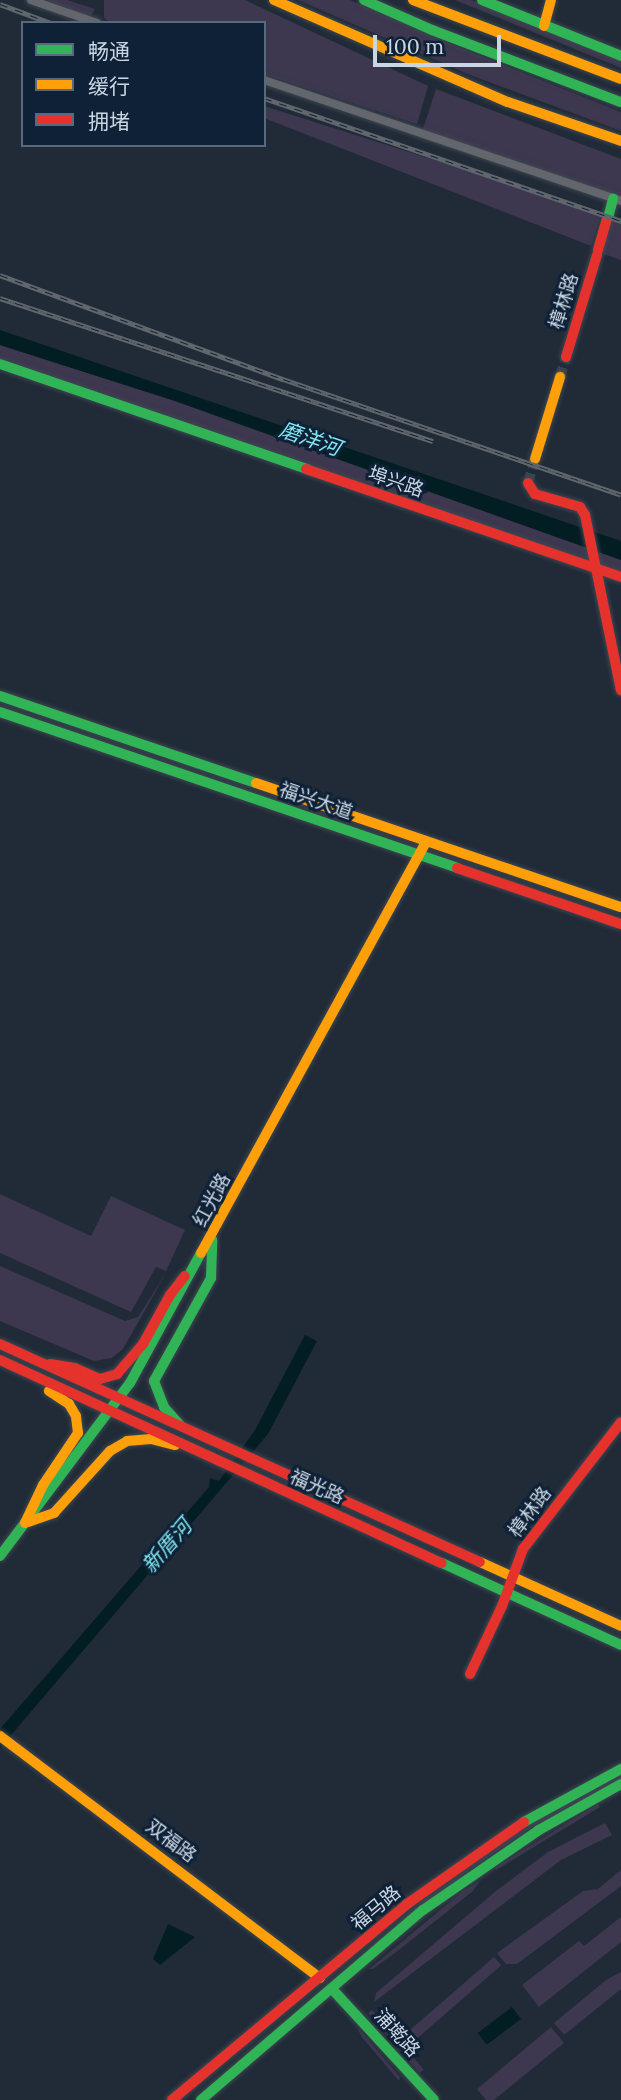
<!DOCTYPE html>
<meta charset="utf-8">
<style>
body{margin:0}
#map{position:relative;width:621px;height:2100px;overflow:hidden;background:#202b37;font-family:Lora,"Noto Sans SC",serif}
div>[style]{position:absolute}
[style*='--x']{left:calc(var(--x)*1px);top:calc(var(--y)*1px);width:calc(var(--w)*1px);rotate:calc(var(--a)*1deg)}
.green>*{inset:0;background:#3d374f;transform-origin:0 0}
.water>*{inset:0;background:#031e23;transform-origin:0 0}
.secondary-tunnel>*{height:10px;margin-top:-5px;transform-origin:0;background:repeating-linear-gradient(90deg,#3a4551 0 10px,transparent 0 15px)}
.roads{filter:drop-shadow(0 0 2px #3d4651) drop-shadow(0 0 2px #3d4651)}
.street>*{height:8px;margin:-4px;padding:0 4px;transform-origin:4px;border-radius:4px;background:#63666c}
.fast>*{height:10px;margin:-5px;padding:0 5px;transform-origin:5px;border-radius:5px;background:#30b455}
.slow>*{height:10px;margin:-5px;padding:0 5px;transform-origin:5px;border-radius:5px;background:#ff9f0a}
.jam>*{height:10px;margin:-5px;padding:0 5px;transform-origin:5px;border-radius:5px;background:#e5322d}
.rail>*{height:5px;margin-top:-2.5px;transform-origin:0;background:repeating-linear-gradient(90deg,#0e2136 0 8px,#61666d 0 16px);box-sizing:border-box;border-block:2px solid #61666d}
span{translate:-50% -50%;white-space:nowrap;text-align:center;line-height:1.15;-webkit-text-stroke:6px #0e2136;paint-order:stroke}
.street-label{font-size:19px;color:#cad6e4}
.water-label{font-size:21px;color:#81e7f1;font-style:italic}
.legend{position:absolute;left:21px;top:21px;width:245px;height:126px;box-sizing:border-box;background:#0e2136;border:2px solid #59697c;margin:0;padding:9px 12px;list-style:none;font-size:21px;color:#cad6e4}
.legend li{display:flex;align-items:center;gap:14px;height:35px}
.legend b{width:35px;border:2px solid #59697c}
.scale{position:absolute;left:373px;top:35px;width:128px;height:32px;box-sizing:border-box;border:4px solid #cad6e4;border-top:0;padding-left:9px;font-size:21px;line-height:24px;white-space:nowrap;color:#cad6e4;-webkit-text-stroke:5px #0e2136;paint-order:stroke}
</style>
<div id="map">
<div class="green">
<i style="clip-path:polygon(46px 0,67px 0,95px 9px,90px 17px)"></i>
<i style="clip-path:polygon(104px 0,245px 0,428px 86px,417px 124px,264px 74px,264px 23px,110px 23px,104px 18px)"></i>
<i style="clip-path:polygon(298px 0,350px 0,458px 47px,621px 112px,621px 131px,470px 75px)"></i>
<i style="clip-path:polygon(455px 0,471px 0,621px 59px,621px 68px)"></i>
<i style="clip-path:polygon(436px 89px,621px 159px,621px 204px,420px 138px)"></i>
<i style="clip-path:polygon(264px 106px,472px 172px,600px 217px,591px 246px,264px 118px)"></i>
<i style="clip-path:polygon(611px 221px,621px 224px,621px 260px,601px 253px)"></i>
<i style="clip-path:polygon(0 345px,175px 401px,621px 560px,621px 575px,0 362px)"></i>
<i style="clip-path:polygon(0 1194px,91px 1236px,111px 1196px,185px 1230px,166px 1271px,156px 1267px,131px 1312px,0 1253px)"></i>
<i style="clip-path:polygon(0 1266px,125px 1321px,138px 1317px,166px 1273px,123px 1349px,112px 1358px,94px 1361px,0 1321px)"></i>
<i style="clip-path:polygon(621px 1776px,621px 1780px,534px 1826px,470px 1869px,359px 1957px,425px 1899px,525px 1827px)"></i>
<i style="clip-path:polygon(598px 1804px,600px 1807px,496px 1870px,496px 1867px)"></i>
<i style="clip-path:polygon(605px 1823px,612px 1835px,561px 1860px,374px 2002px,376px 1993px,496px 1891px,548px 1852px)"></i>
<i style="clip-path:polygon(621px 1870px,621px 1886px,517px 1964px,506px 1964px,497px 1953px,583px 1891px,598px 1889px)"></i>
<i style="clip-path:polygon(480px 1881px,473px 1891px,395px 1953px,373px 1969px,369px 1969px,463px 1891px)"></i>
<i style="clip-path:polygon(621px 1917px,621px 1942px,539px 2007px,522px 1985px,579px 1941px,584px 1946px)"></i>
<i style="left:494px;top:1957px;width:11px;height:112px;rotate:49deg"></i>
<i style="clip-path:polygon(621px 1972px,621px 1989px,564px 2035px,554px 2023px,606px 1980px)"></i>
<i style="left:372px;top:2010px;width:79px;height:5px;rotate:49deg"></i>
<i style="clip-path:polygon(551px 2027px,564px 2043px,494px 2100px,486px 2100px,477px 2089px)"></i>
<i style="clip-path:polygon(358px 2028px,400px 2077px,399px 2081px,361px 2036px)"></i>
</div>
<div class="water">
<i style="clip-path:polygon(0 330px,621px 541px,621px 560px,175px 401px,0 345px)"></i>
<i style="clip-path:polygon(305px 1335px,317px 1341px,268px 1434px,0 1748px,0 1729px,209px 1487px,210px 1478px,219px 1481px,255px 1430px)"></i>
<i style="clip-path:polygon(168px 1924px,195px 1937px,160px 1965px,153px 1959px)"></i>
<i style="left:512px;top:2007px;width:15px;height:43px;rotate:53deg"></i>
</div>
<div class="secondary-tunnel">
<i style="--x:560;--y:377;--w:21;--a:-73"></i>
<i style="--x:528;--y:483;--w:25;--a:-74"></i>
</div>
<div class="roads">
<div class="street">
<i style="--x:31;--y:0;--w:70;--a:19.2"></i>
<i style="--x:264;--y:80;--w:377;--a:18.7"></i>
</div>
<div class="fast">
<i style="--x:364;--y:0;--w:74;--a:23.8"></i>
<i style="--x:432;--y:30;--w:202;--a:20.9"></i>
<i style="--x:482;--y:0;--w:150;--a:21.9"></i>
<i style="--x:609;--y:214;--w:16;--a:-75"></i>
<i style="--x:0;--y:364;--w:324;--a:18.9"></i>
<i style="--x:0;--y:696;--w:270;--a:18.8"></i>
<i style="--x:0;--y:712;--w:483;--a:18.8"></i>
<i style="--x:180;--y:1425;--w:24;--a:-132"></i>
<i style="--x:164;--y:1407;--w:28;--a:-111"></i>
<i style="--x:154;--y:1381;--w:118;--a:-61"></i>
<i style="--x:211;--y:1278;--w:38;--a:-88"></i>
<i style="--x:0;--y:1556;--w:216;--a:-53.1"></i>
<i style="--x:130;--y:1383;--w:148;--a:-61.4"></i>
<i style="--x:442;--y:1563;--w:197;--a:24.6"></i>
<i style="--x:524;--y:1822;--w:111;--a:-28.7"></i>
<i style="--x:333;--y:1990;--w:149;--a:47.4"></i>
<i style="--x:201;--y:2100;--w:292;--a:-40.6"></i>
<i style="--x:423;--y:1910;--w:141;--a:-34.6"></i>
<i style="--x:539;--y:1830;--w:94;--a:-29.3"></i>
</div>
<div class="slow">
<i style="--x:274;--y:0;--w:255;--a:23.6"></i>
<i style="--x:508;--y:102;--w:120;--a:19"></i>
<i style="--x:413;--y:0;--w:222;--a:20.8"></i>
<i style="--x:544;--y:26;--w:27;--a:-75"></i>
<i style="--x:535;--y:459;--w:86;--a:-73"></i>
<i style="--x:256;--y:783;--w:385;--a:18.8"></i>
<i style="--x:201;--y:1253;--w:469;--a:-61.3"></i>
<i style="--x:28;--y:1522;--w:28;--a:-19"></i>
<i style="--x:54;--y:1513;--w:84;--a:-47.9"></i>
<i style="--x:110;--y:1451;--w:20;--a:-30"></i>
<i style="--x:127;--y:1441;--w:24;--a:-5"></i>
<i style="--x:151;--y:1439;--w:25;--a:14"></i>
<i style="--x:25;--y:1523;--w:42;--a:-64.7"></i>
<i style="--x:43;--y:1485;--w:63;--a:-56.1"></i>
<i style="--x:78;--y:1433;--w:17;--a:-97"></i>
<i style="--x:76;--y:1416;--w:14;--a:-120"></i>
<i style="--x:69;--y:1404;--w:24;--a:-147"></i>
<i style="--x:480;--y:1562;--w:155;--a:24.4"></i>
<i style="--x:0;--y:1736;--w:401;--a:37.1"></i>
</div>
<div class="jam">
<i style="--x:598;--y:250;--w:32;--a:-74"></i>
<i style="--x:566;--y:357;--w:107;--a:-73.1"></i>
<i style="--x:306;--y:469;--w:333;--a:18.9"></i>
<i style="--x:528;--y:483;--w:13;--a:58"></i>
<i style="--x:535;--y:494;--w:47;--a:16.1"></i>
<i style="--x:580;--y:507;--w:9;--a:58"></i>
<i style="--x:585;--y:515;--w:179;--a:78.4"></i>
<i style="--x:457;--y:868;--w:173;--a:18.9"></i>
<i style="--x:0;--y:1344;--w:527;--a:24.43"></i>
<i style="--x:0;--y:1360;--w:486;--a:24.7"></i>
<i style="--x:50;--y:1364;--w:25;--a:9"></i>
<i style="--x:75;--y:1368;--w:27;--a:24"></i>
<i style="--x:100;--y:1379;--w:18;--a:-16"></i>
<i style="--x:117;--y:1374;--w:40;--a:-49"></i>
<i style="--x:143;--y:1344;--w:56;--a:-61.1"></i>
<i style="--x:170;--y:1295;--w:24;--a:-52"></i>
<i style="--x:470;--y:1674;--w:75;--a:-64.8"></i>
<i style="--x:502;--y:1606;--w:61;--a:-69.8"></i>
<i style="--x:523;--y:1549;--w:160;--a:-52.3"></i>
<i style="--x:172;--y:2100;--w:306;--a:-39.8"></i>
<i style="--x:407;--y:1904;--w:143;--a:-35"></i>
</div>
</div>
<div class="rail">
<i style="--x:0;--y:4;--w:54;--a:20.4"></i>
<i style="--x:264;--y:98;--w:378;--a:19"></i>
<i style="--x:0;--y:275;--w:302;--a:20.2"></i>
<i style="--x:283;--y:379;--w:357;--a:18.9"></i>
<i style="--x:0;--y:298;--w:456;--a:18.3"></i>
</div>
<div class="street-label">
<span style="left:564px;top:301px;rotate:-73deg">樟林路</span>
<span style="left:396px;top:482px;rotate:19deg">埠兴路</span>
<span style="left:316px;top:801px;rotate:19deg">福兴大道</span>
<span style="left:212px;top:1200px;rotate:-62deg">红光路</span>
<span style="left:317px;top:1487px;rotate:24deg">福光路</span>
<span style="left:530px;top:1512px;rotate:-53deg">樟林路</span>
<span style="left:171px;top:1841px;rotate:37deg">双福路</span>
<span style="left:376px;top:1908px;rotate:-40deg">福马路</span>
<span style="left:397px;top:2033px;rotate:48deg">浦墘路</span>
</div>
<div class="water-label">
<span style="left:310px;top:439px;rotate:19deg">磨洋河</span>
<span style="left:167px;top:1546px;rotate:-49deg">新厝河</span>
</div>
<ul class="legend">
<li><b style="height:9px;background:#30b455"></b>畅通</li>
<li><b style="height:9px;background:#ff9f0a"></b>缓行</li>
<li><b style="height:9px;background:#e5322d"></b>拥堵</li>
</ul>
<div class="scale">100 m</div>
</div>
